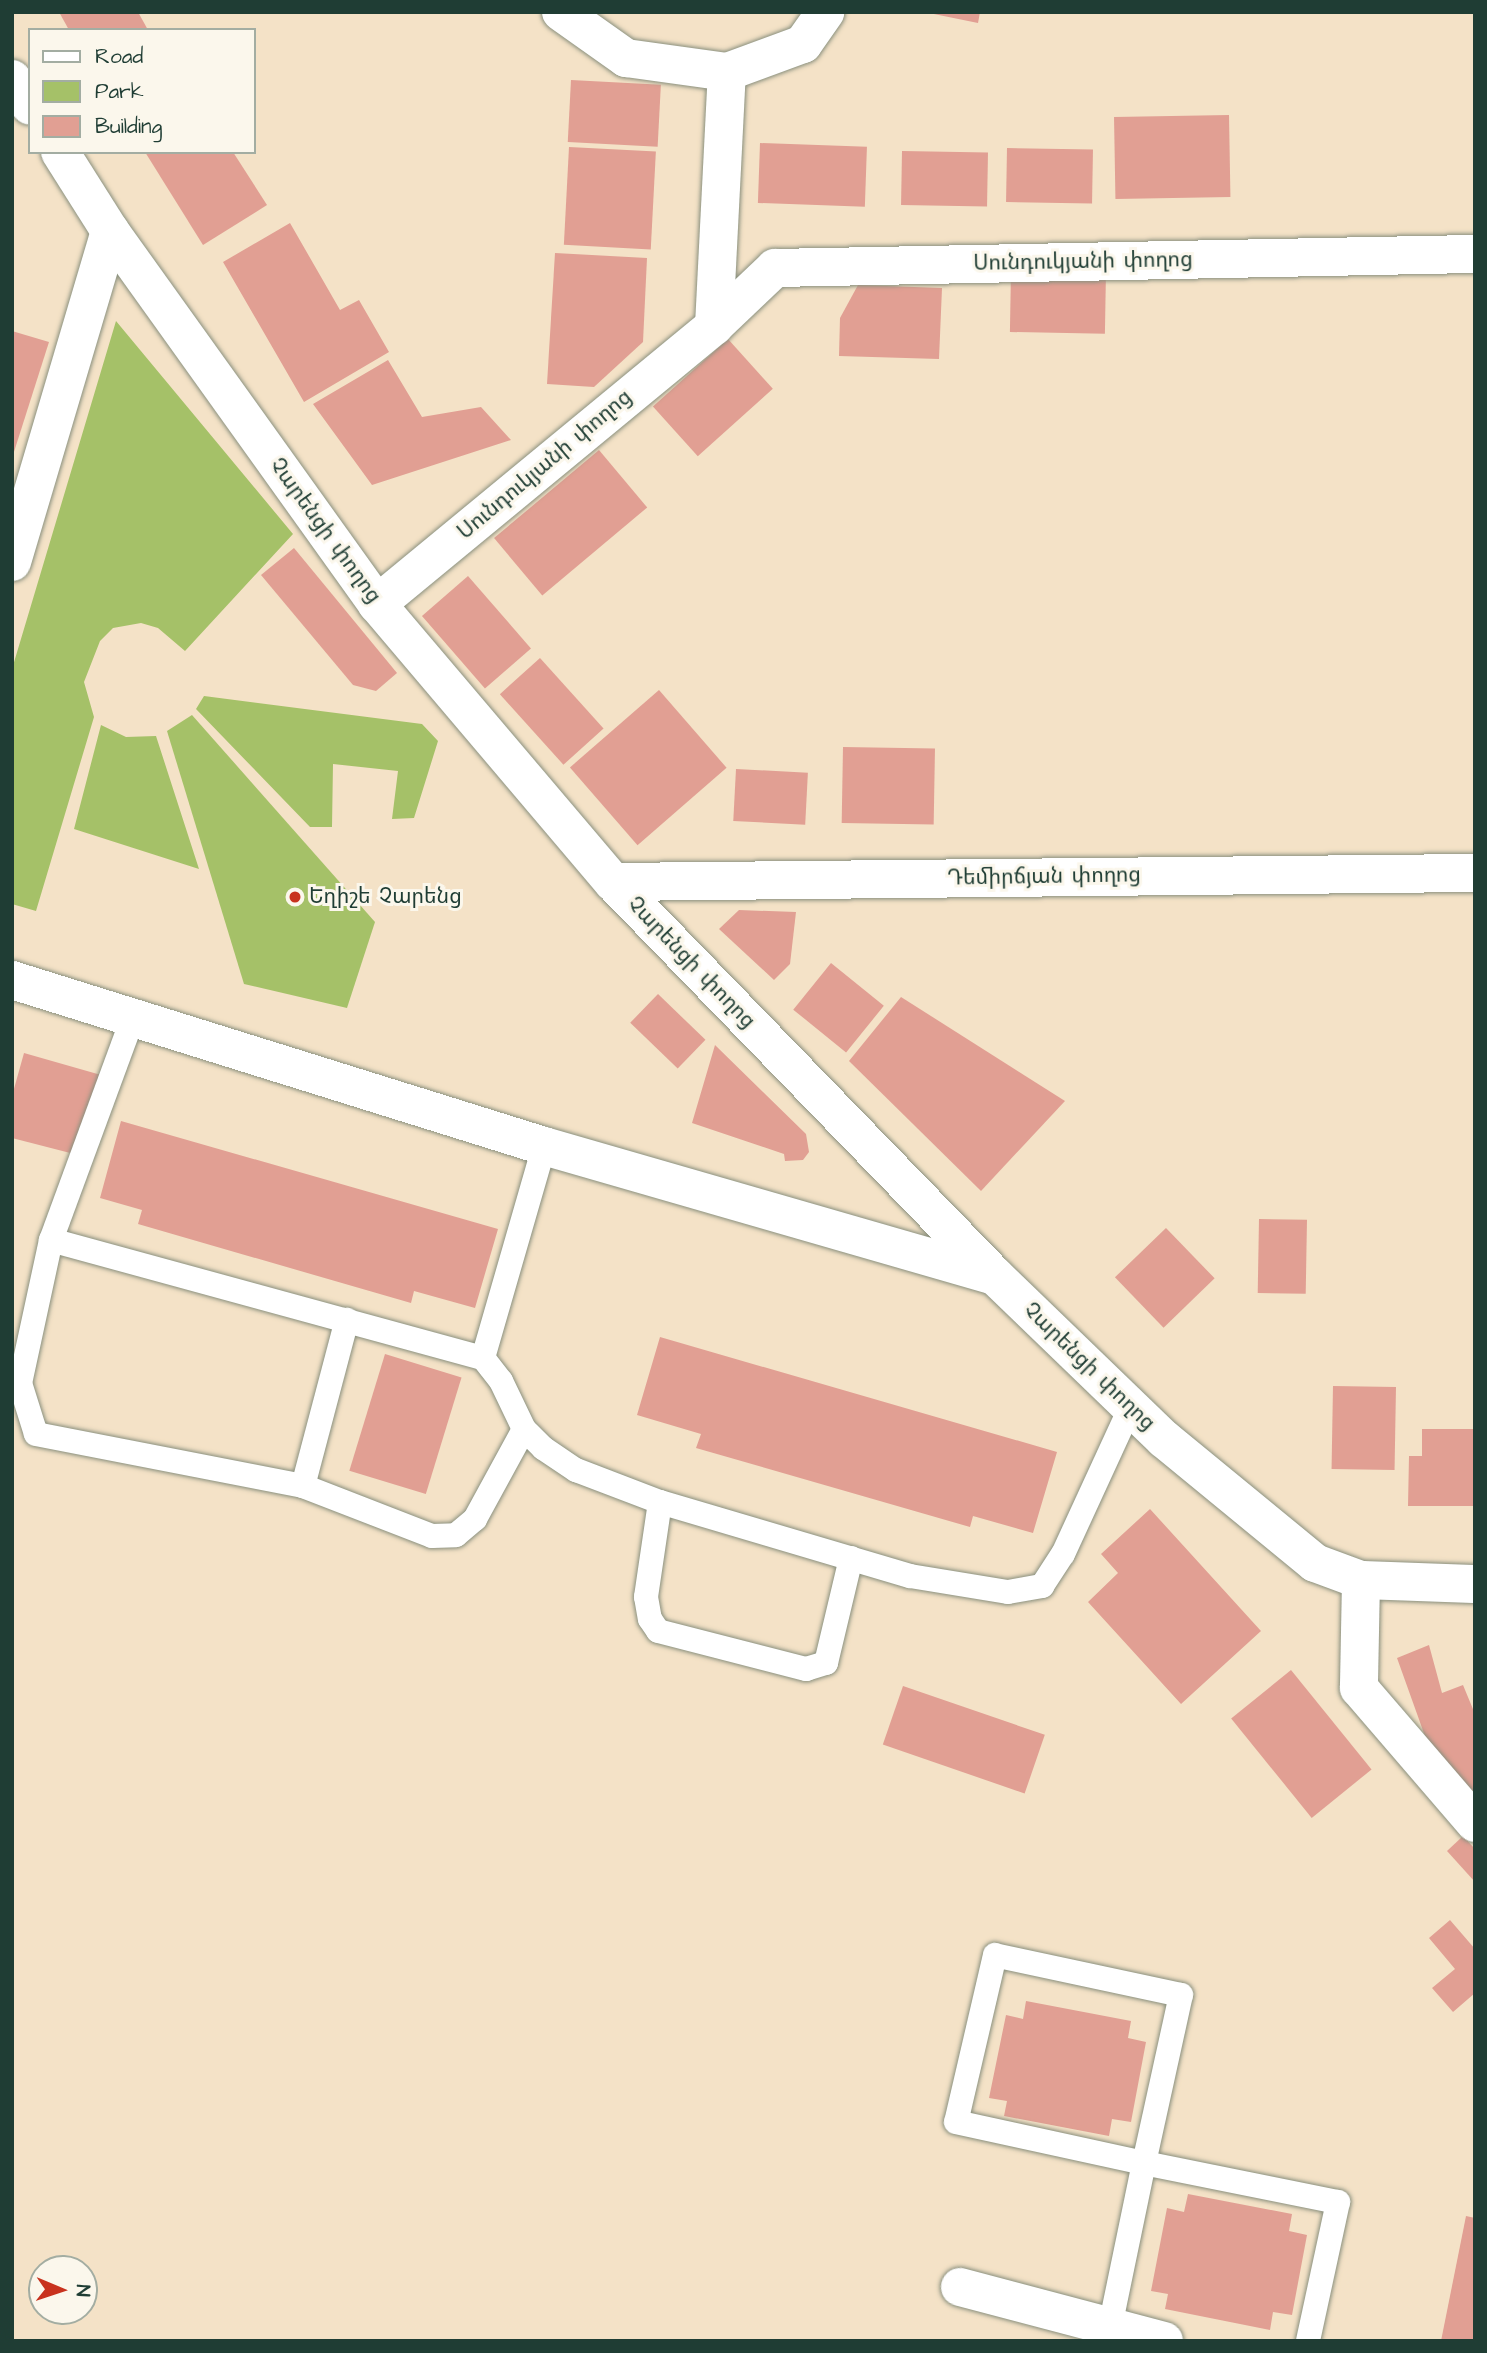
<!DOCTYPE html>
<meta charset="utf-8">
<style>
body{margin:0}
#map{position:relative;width:1487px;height:2353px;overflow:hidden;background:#f4e2c7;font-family:"Architects Daughter","Noto Sans Armenian",sans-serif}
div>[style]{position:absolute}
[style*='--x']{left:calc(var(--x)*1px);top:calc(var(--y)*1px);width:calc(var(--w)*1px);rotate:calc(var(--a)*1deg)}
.green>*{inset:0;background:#a5c168}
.building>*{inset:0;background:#e19f93;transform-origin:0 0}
.roads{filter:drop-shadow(0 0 2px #8a907e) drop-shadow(0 0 2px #8a907e)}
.lane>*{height:24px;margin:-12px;padding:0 12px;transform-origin:12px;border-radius:12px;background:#fff}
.street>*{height:38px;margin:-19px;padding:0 19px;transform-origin:19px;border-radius:19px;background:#fff}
.secondary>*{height:38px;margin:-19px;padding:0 19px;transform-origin:19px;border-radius:19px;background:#fff}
.dots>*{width:19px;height:19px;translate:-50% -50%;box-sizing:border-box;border:4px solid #fbf7ec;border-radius:50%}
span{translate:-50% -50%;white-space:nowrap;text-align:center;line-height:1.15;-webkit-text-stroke:6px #fbf7ec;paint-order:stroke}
.street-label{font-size:21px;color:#1f3d34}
.poi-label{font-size:21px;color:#1f3d34}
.left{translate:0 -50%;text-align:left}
.frame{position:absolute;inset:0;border:14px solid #1f3d34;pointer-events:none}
.legend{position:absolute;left:28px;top:28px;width:228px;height:126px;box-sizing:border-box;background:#fbf7ec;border:2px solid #a3ada2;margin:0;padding:9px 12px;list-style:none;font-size:21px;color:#1f3d34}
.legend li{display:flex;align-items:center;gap:14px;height:35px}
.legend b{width:35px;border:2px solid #a3ada2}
.north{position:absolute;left:28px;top:2255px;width:70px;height:70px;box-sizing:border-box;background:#fbf7ec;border:2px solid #a3ada2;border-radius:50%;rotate:92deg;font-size:19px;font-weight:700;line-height:28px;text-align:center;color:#1f3d34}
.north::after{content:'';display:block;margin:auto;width:24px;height:32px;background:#c8321e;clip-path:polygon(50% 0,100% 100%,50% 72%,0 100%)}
</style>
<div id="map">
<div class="green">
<i style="clip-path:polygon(116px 321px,293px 534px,185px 651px,158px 628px,141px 623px,113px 628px,100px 641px,84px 682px,94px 717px,36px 911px,12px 904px,12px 669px)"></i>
<i style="clip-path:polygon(204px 696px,422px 724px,438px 741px,414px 818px,392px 819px,398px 771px,333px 764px,332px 827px,310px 827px,196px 709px)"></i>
<i style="clip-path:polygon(192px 715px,375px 922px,347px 1008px,244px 984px,167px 731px)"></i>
<i style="clip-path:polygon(101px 725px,126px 737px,156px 736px,199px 869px,74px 829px)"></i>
</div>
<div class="building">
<i style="clip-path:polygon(59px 12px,138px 12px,148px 30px,69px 30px)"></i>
<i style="clip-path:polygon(924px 12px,980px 12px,978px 23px)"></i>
<i style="left:571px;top:80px;width:90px;height:62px;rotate:3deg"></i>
<i style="left:1229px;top:115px;width:82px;height:115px;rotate:89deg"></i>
<i style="left:760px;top:143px;width:107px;height:60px;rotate:2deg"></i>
<i style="left:569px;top:147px;width:87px;height:98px;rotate:3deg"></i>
<i style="left:1007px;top:148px;width:86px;height:54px;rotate:1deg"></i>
<i style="left:902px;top:151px;width:86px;height:54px;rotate:1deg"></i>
<i style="clip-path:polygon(145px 152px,233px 152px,267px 205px,203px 245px)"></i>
<i style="clip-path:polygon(290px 223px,340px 310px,359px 300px,389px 352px,304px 402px,223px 262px)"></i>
<i style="clip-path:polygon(555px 253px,647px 258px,643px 342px,594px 387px,547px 384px)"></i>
<i style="left:1011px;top:270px;width:95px;height:62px;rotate:1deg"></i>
<i style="clip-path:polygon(858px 285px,942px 288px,939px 359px,839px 356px,840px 318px)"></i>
<i style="clip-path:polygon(12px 331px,49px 342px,13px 455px,12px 455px)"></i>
<i style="left:728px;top:339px;width:67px;height:101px;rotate:48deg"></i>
<i style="clip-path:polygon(388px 360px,422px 417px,481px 407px,511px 440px,372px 485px,313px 404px)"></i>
<i style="left:599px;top:450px;width:75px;height:137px;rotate:50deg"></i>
<i style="clip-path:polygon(294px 548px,397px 673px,376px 691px,353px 685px,261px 575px)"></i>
<i style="left:468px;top:576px;width:96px;height:61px;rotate:49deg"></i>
<i style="left:540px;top:658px;width:95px;height:54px;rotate:48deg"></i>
<i style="left:659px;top:690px;width:103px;height:118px;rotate:49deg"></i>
<i style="left:843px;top:747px;width:92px;height:76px;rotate:1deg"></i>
<i style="left:736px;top:769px;width:72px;height:52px;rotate:3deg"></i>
<i style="clip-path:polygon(739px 910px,796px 912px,790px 964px,774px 980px,719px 929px)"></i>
<i style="left:831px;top:963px;width:68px;height:60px;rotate:39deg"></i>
<i style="left:658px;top:994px;width:66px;height:40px;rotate:44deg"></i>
<i style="clip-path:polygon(901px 997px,1065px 1101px,981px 1191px,849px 1061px)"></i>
<i style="clip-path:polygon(715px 1045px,806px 1134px,809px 1152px,803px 1160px,785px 1161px,784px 1154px,692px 1123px)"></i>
<i style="clip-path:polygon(24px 1053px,101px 1075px,78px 1155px,12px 1138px,12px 1096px)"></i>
<i style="clip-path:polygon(121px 1121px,498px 1229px,475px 1308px,414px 1291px,411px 1303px,138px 1224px,142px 1210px,100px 1198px)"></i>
<i style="left:1259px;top:1219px;width:48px;height:74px;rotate:1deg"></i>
<i style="left:1166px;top:1228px;width:70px;height:71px;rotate:46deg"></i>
<i style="clip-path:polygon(660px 1337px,1057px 1452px,1033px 1533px,973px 1516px,970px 1527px,696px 1448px,701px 1434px,637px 1415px)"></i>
<i style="left:385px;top:1354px;width:80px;height:122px;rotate:17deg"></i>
<i style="left:1333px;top:1386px;width:63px;height:83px;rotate:1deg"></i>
<i style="clip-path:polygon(1422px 1429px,1475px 1429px,1475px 1506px,1408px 1506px,1409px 1456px,1422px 1456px)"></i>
<i style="clip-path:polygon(1150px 1509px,1261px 1631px,1181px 1704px,1088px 1602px,1118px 1573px,1101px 1554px)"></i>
<i style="clip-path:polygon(1429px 1645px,1442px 1693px,1463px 1685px,1475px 1714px,1475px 1812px,1426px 1739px,1397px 1658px)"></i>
<i style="left:1291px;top:1670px;width:128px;height:77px;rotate:51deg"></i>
<i style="left:903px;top:1686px;width:150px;height:62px;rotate:19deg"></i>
<i style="clip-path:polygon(1463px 1836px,1475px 1849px,1475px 1882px,1447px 1851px)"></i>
<i style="clip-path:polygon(1450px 1920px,1475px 1949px,1475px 1993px,1453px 2012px,1432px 1988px,1455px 1969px,1429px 1938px)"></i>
<i style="clip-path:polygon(1026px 2001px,1131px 2021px,1128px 2038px,1146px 2042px,1131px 2122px,1112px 2119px,1109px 2136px,1004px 2116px,1007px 2101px,989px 2098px,1006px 2015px,1023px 2019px)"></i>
<i style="clip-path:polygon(1188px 2194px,1292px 2214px,1289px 2231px,1307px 2235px,1292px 2315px,1273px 2312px,1270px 2330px,1165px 2309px,1168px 2294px,1151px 2291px,1167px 2208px,1184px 2212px)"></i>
<i style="clip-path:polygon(1466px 2216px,1475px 2218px,1475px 2341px,1441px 2341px)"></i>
</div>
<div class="roads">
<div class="lane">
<i style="--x:132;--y:1020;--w:234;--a:110.2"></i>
<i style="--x:51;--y:1240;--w:146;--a:102.2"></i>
<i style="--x:20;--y:1383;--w:53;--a:72.6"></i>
<i style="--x:36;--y:1434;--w:272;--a:11"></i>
<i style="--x:303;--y:1486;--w:172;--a:-75.2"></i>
<i style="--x:51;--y:1240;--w:448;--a:15.3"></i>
<i style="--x:483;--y:1358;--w:221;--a:-73.9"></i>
<i style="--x:483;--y:1358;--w:29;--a:52"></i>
<i style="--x:501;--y:1381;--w:53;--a:64.4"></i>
<i style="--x:524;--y:1429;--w:27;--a:45"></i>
<i style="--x:543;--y:1448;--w:40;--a:34"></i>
<i style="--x:576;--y:1470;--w:90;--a:20.9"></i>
<i style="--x:660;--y:1502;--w:261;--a:16.5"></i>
<i style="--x:910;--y:1576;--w:99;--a:9.3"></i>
<i style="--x:1008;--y:1592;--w:35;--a:-10"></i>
<i style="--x:1042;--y:1586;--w:38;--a:-57"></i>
<i style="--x:1063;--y:1554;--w:163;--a:-65.3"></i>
<i style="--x:303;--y:1486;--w:138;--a:21.2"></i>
<i style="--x:432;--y:1536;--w:24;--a:-2"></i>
<i style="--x:456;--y:1535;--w:25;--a:-40"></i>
<i style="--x:475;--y:1519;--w:102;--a:-61.4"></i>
<i style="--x:660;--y:1502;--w:96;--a:98.4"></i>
<i style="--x:646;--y:1597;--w:22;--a:80"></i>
<i style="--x:650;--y:1619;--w:14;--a:56"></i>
<i style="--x:658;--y:1631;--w:153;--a:14.4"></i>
<i style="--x:806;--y:1669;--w:21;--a:-17"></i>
<i style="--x:826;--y:1663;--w:108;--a:-76.6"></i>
<i style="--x:1110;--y:2327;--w:167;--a:-78.3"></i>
<i style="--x:1144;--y:2163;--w:172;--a:-77.6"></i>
<i style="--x:1181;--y:1995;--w:190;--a:-167.9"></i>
<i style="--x:995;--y:1955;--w:171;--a:103.1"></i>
<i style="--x:956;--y:2122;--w:192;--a:12.3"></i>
<i style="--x:1144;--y:2163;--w:198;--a:11.4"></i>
<i style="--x:1338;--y:2202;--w:142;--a:102.2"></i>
</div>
<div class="street">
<i style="--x:561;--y:12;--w:80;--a:35.3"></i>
<i style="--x:626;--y:58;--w:102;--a:7.9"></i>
<i style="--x:714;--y:326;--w:254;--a:-87.1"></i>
<i style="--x:727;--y:72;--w:81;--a:-20.2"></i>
<i style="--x:803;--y:44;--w:39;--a:-55"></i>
<i style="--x:12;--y:562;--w:345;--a:-73.5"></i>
<i style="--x:377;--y:604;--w:437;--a:-39.5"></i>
<i style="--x:714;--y:326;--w:84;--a:-43.6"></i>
<i style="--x:775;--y:268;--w:700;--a:-1.15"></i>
<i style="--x:613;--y:882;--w:862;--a:-0.6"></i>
<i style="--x:12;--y:980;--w:557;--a:17.33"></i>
<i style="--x:544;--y:1146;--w:469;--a:16.1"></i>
<i style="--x:1361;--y:1580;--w:108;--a:91.1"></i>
<i style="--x:1359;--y:1688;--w:178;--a:49.3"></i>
<i style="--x:960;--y:2287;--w:211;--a:14.8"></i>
</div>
<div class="secondary">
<i style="--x:12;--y:79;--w:32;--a:56"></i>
<i style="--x:60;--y:152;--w:93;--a:57.7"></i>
<i style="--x:110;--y:231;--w:459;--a:54.4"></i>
<i style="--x:377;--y:604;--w:365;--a:49.7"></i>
<i style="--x:613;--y:882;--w:549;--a:45.89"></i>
<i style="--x:995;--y:1276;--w:235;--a:44"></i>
<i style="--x:1164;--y:1439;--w:195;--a:39.4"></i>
<i style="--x:1315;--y:1563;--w:49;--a:20.3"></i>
<i style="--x:1361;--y:1580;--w:114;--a:2"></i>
</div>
</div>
<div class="dots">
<i style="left:295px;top:897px;background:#c8321e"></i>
</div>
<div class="street-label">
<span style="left:1083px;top:262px;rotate:-1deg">Սունդուկյանի փողոց</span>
<span style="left:545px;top:465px;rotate:-40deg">Սունդուկյանի փողոց</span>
<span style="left:325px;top:531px;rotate:54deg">Չարենցի փողոց</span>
<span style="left:1044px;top:877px;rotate:-1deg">Դեմիրճյան փողոց</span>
<span style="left:691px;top:963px;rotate:46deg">Չարենցի փողոց</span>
<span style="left:1089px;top:1367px;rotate:44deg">Չարենցի փողոց</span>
</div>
<div class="poi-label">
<span class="left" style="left:309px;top:897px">Եղիշե Չարենց</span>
</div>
<div class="frame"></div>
<ul class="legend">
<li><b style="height:9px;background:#fff"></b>Road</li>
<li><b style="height:19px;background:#a5c168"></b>Park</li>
<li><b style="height:19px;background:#e19f93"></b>Building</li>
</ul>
<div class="north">N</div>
</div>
